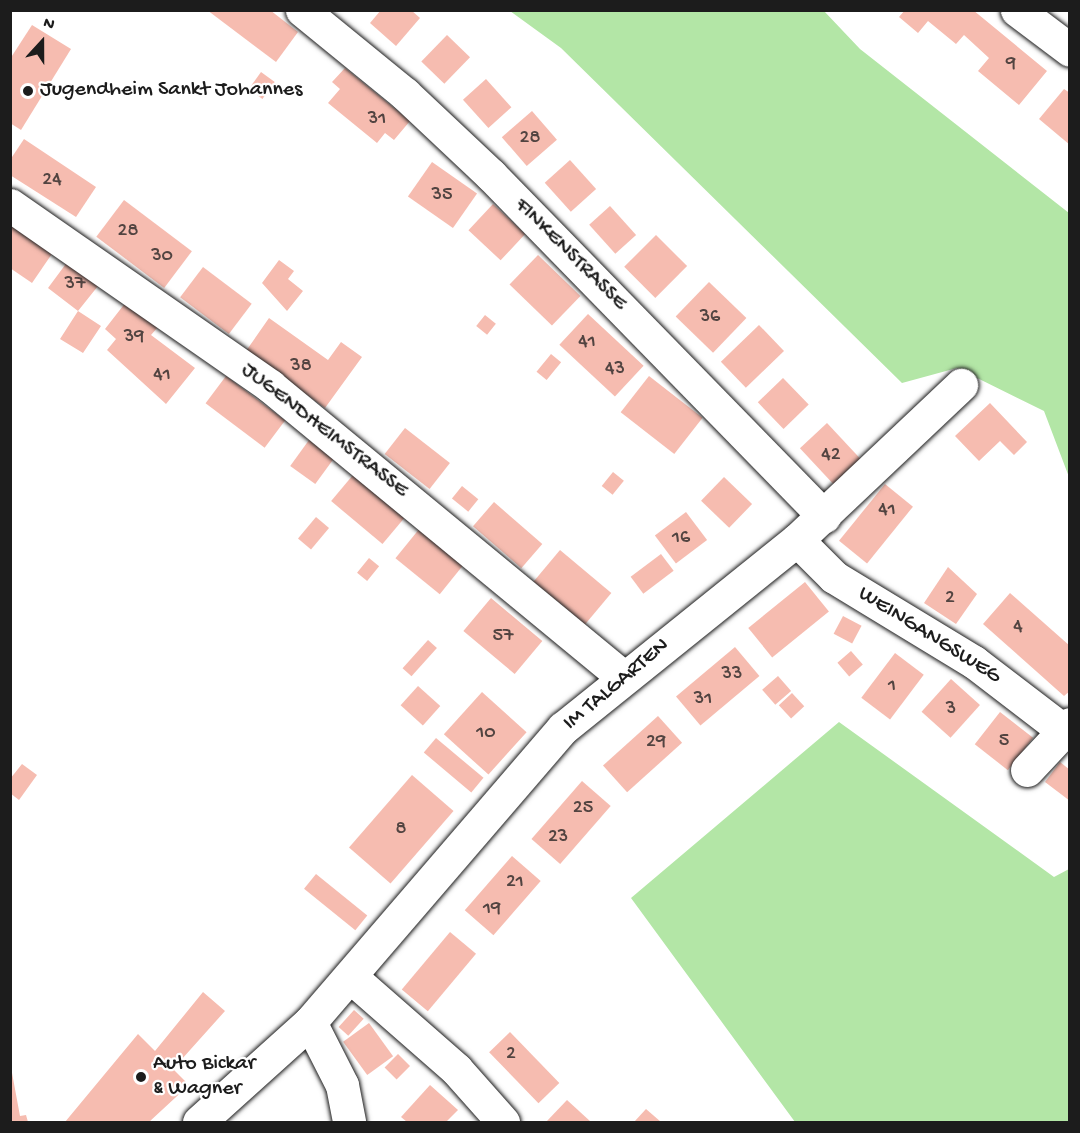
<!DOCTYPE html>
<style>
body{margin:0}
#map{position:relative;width:1080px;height:1133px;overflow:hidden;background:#fff;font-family:"Gochi Hand",sans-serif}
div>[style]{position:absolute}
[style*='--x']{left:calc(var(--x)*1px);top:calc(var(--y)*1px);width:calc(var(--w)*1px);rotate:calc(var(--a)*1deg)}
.green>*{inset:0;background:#b3e6a6}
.building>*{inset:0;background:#f6bcb0;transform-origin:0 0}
.roads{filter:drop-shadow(0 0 2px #1c1c1c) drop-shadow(0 0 2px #1c1c1c)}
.minor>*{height:33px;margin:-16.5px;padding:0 16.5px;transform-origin:16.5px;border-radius:16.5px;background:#fff}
.dots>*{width:16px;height:16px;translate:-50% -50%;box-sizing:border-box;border:3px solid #fff;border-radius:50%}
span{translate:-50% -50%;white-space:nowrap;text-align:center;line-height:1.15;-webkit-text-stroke:4.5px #fff;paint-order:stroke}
.number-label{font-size:20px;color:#524441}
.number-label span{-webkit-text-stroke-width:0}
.poi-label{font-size:22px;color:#1c1c1c}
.left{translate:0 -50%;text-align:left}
.street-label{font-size:22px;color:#1c1c1c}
.frame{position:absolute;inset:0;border:12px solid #1c1c1c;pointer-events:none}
.north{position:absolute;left:12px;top:12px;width:60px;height:60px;-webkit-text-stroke:4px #fff;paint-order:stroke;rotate:21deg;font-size:16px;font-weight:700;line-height:24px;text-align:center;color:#1c1c1c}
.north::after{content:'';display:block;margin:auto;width:21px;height:27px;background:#1c1c1c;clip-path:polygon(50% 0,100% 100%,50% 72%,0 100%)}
</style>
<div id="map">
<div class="green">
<i style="clip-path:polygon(510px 11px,824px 11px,860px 49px,1069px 213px,1069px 477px,1044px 411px,957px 368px,902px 383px,561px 48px)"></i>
<i style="clip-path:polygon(839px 722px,1054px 877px,1069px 869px,1069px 1122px,795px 1122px,631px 898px)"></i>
</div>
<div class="building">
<i style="clip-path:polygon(207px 10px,270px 10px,298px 32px,276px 62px)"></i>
<i style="clip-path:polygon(381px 10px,411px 10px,420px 18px,396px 46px,370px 23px)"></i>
<i style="clip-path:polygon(905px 10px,973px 10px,1047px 71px,1019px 105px,978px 71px,989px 58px,964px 35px,956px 44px,928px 21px,918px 33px,899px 17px)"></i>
<i style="clip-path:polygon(32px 25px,71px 49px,21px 130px,10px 123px,10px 59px)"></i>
<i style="left:447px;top:35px;width:32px;height:37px;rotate:44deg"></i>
<i style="clip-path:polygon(345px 68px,410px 121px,394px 140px,385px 133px,377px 143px,328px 103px,340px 89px,332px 82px)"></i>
<i style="left:261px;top:72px;width:17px;height:21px;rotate:36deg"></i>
<i style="left:486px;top:79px;width:38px;height:31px;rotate:48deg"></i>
<i style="clip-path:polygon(1064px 89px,1070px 93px,1070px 145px,1039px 119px)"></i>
<i style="left:532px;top:111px;width:38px;height:40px;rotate:49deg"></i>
<i style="clip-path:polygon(24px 139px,96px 187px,76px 217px,10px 175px,10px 160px)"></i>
<i style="left:570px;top:160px;width:39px;height:34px;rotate:48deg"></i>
<i style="left:432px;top:162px;width:55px;height:42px;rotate:35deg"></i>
<i style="left:124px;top:200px;width:85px;height:46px;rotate:37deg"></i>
<i style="left:493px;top:204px;width:44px;height:36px;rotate:43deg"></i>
<i style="left:610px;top:206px;width:39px;height:28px;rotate:48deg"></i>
<i style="clip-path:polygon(10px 218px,56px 248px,32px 283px,10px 268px)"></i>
<i style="left:656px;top:235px;width:44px;height:45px;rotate:45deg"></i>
<i style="left:538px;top:255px;width:59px;height:41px;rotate:44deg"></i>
<i style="clip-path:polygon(71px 257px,102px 281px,78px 311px,101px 326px,83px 353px,60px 339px,78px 311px,48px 288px)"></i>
<i style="clip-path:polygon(279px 260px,294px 271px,288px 279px,303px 291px,287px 311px,262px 283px)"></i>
<i style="left:203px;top:267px;width:61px;height:38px;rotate:37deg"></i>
<i style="left:709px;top:282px;width:52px;height:48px;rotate:44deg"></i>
<i style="clip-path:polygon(126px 302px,158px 327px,151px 335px,195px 368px,166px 404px,107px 350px,116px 339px,105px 329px)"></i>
<i style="left:588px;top:314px;width:76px;height:42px;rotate:43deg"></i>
<i style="left:485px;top:315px;width:14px;height:14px;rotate:39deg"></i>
<i style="clip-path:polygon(269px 318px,328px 360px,341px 342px,362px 357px,325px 408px,246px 351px)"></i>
<i style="left:759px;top:325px;width:36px;height:53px;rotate:46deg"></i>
<i style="left:551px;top:354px;width:13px;height:23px;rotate:39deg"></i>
<i style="left:226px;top:376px;width:74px;height:34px;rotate:37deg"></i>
<i style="left:649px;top:376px;width:68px;height:46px;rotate:38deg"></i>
<i style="left:783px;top:378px;width:37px;height:35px;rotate:46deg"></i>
<i style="clip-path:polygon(990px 403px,1027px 442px,1014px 455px,1000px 441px,979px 461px,955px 436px)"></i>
<i style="left:827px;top:423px;width:53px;height:37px;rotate:47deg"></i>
<i style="left:405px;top:428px;width:57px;height:33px;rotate:38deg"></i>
<i style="left:309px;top:440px;width:31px;height:32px;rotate:36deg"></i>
<i style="left:613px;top:472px;width:14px;height:18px;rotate:39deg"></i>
<i style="left:353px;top:475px;width:67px;height:34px;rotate:40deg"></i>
<i style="left:724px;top:477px;width:39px;height:33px;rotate:44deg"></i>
<i style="left:885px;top:484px;width:36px;height:73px;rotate:39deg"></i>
<i style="left:462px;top:486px;width:21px;height:16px;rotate:39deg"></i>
<i style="left:494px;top:502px;width:64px;height:32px;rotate:41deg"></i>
<i style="left:686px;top:512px;width:35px;height:39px;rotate:53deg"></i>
<i style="left:316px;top:517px;width:17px;height:28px;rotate:40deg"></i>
<i style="left:420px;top:528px;width:57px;height:39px;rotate:39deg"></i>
<i style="left:560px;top:550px;width:67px;height:41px;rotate:40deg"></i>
<i style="left:661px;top:554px;width:21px;height:38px;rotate:53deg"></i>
<i style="left:369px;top:558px;width:13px;height:19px;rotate:39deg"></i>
<i style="clip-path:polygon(948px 567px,977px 594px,956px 624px,924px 603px)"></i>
<i style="left:805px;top:582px;width:38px;height:73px;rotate:51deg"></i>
<i style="clip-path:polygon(1010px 593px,1070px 646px,1070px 691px,1064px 696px,983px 624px)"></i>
<i style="left:491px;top:598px;width:67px;height:43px;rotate:40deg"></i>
<i style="left:843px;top:616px;width:21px;height:20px;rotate:28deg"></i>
<i style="left:428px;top:640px;width:12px;height:38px;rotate:42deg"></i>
<i style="left:735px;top:647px;width:38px;height:77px;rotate:50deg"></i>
<i style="left:851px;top:651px;width:18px;height:18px;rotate:49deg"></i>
<i style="left:895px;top:653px;width:36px;height:56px;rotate:37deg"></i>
<i style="left:778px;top:676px;width:20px;height:21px;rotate:49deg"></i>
<i style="left:951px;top:679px;width:39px;height:44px;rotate:42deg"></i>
<i style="left:418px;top:686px;width:30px;height:26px;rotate:42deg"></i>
<i style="left:482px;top:692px;width:60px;height:57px;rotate:42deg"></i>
<i style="left:792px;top:693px;width:18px;height:18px;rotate:47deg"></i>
<i style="left:1000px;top:712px;width:42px;height:41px;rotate:38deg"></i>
<i style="left:658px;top:716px;width:36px;height:74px;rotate:48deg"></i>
<i style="left:436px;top:738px;width:62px;height:19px;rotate:40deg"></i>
<i style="clip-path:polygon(1060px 762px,1070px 770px,1070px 801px,1045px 782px)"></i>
<i style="clip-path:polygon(22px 764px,37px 775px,19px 800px,10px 793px,10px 779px)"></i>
<i style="left:412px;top:775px;width:55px;height:96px;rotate:41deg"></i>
<i style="left:582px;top:781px;width:38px;height:77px;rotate:41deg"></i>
<i style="left:512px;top:856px;width:38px;height:72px;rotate:41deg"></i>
<i style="left:316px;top:874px;width:66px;height:19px;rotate:39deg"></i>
<i style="left:450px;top:932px;width:34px;height:75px;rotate:40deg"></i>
<i style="clip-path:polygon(203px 992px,225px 1011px,173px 1069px,189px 1085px,149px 1122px,65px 1122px,138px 1034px,155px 1051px)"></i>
<i style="left:354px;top:1010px;width:13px;height:23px;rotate:42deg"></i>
<i style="left:369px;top:1023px;width:41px;height:32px;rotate:54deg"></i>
<i style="left:510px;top:1032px;width:71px;height:29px;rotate:46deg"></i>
<i style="left:398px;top:1054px;width:17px;height:19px;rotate:45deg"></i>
<i style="clip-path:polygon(10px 1062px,20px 1116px,26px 1115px,28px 1122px,10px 1122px)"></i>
<i style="clip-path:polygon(430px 1085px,458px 1110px,446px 1122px,407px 1122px,401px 1117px)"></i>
<i style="clip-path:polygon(567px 1100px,591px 1122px,546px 1122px)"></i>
<i style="clip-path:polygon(646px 1109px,661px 1122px,634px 1122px)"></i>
</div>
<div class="roads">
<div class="minor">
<i style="--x:302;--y:10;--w:133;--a:39.2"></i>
<i style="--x:405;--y:94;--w:118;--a:43.3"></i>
<i style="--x:491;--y:175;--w:477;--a:45.7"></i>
<i style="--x:1017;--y:10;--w:66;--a:37"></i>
<i style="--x:10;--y:205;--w:317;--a:34.8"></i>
<i style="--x:270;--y:386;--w:456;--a:39.5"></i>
<i style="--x:797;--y:540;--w:52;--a:45"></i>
<i style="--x:834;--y:577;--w:164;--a:31.3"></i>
<i style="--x:974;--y:662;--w:112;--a:37.4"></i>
<i style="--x:1027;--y:770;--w:63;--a:-46.9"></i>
<i style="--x:351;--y:977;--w:140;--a:41.2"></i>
<i style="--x:456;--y:1069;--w:71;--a:48.4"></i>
<i style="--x:310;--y:1022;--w:71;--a:63.1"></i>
<i style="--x:342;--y:1085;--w:38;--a:79"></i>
<i style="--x:199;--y:1122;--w:149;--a:-42"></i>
<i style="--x:310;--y:1022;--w:388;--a:-49.3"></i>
<i style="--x:563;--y:728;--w:300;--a:-38.8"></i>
<i style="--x:797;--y:540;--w:226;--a:-43.4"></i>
</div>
</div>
<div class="dots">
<i style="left:28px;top:91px;background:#1c1c1c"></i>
<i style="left:141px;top:1077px;background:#1c1c1c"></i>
</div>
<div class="number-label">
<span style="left:1011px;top:64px">9</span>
<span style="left:377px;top:119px">31</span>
<span style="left:530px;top:138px">28</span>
<span style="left:52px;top:180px">24</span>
<span style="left:442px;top:195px">35</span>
<span style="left:128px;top:231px">28</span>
<span style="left:162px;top:256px">30</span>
<span style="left:75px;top:284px">37</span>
<span style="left:710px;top:317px">36</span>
<span style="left:134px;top:337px">39</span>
<span style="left:587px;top:342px">41</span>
<span style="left:301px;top:366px">38</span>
<span style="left:615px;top:369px">43</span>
<span style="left:162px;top:375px">41</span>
<span style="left:831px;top:455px">42</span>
<span style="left:887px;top:510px">41</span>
<span style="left:681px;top:538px">16</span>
<span style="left:950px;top:598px">2</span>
<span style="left:1018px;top:627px">4</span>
<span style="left:503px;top:636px">57</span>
<span style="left:732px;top:674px">33</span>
<span style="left:892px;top:686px">1</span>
<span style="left:703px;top:699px">31</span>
<span style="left:951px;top:709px">3</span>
<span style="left:486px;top:733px">10</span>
<span style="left:1004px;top:741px">5</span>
<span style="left:656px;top:742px">29</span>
<span style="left:583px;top:808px">25</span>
<span style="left:401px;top:829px">8</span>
<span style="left:558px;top:837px">23</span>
<span style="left:515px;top:882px">21</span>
<span style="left:492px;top:909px">19</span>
<span style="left:511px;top:1054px">2</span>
</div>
<div class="poi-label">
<span class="left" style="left:40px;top:91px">Jugendheim Sankt Johannes</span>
<span class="left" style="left:153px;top:1077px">Auto Bickar<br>&amp; Wagner</span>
</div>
<div class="street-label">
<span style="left:570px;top:255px;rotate:45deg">FINKENSTRASSE</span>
<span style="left:324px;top:431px;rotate:38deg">JUGENDHEIMSTRASSE</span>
<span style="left:929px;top:636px;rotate:32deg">WEINGANGSWEG</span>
<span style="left:617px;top:685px;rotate:-40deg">IM TALGARTEN</span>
</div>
<div class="frame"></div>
<div class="north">N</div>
</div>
